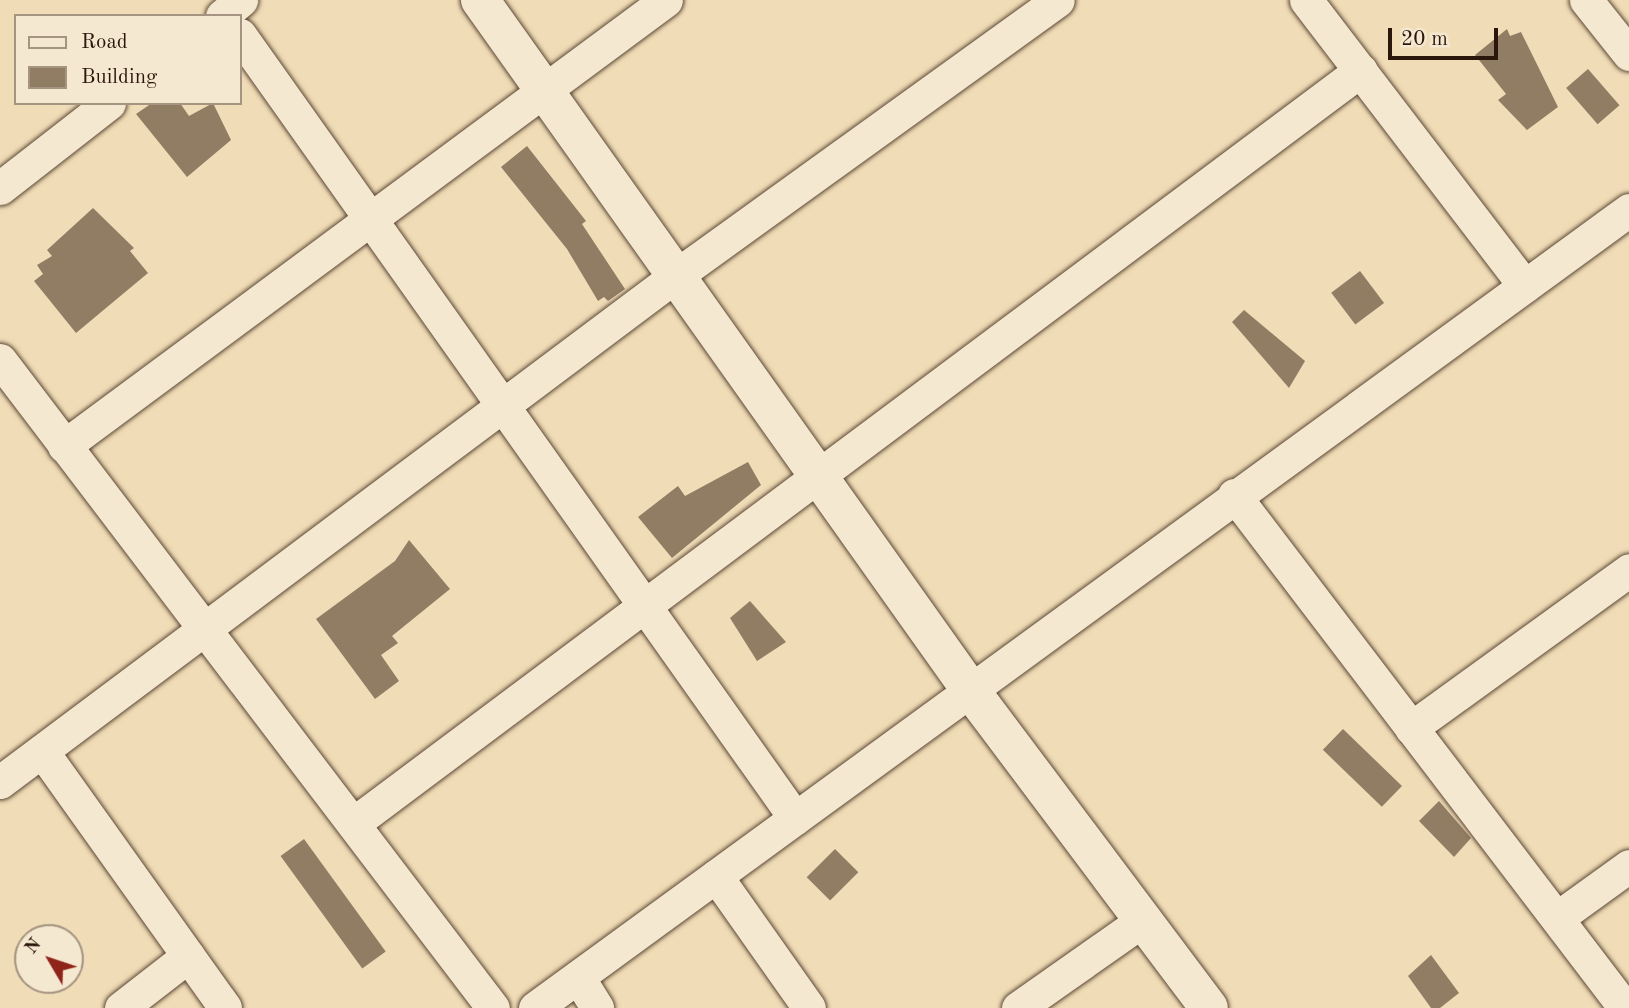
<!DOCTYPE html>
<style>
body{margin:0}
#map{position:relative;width:1629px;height:1008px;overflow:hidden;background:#f0dcb6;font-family:"Old Standard TT",serif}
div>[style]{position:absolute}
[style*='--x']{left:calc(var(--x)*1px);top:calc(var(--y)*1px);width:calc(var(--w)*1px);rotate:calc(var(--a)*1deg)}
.building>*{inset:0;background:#917d64;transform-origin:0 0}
.roads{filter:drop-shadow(0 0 2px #5c4836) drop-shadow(0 0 2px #5c4836)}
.street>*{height:33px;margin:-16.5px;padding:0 16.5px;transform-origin:16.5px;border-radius:16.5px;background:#f5e8d0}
.secondary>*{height:38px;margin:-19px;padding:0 19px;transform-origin:19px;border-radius:19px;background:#f5e8d0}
span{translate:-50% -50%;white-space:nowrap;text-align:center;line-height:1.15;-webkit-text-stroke:5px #f5e8d0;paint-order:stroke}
.legend{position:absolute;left:14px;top:14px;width:228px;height:91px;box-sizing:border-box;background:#f5e8d0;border:2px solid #a49481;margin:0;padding:9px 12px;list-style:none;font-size:21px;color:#2a160b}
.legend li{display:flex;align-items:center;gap:14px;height:35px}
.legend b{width:35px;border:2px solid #a49481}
.north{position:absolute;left:14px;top:924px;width:70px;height:70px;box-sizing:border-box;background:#f5e8d0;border:2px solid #a49481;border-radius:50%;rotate:309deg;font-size:19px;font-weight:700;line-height:28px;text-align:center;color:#2a160b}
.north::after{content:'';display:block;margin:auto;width:24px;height:32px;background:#8f2418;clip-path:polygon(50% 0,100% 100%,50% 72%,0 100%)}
.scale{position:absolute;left:1388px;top:28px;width:110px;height:32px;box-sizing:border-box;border:4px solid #2a160b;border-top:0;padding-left:9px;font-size:21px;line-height:24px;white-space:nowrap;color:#2a160b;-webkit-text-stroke:5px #f5e8d0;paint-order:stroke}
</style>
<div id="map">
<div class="building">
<i style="clip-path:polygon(1507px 29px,1510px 36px,1521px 32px,1558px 107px,1527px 130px,1498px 100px,1506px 94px,1475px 55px)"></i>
<i style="left:1588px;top:69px;width:48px;height:29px;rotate:49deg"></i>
<i style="clip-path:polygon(152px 103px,180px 103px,189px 116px,213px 103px,231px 140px,187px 177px,136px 114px)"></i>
<i style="clip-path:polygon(527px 146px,586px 221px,582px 224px,625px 289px,608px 301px,604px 297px,598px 301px,567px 249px,501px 167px)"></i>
<i style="clip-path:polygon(93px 208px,134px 248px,130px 251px,148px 273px,76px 333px,34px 281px,43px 274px,37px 265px,52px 256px,47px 250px)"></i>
<i style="left:1360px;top:271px;width:40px;height:36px;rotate:53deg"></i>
<i style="clip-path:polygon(1244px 310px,1305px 361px,1289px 388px,1232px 322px)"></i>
<i style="clip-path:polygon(748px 462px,761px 485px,672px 558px,638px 517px,678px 486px,685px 496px)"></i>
<i style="clip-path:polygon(409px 540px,450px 589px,392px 636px,398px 643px,381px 655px,399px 681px,375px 699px,316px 619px,395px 561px)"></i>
<i style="clip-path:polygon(750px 601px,786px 642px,757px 661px,730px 618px)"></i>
<i style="left:1343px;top:729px;width:82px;height:29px;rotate:44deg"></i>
<i style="clip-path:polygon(1439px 801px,1471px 838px,1454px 857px,1419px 821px)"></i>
<i style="left:304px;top:839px;width:139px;height:29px;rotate:54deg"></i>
<i style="left:835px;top:849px;width:33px;height:40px;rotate:45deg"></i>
<i style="clip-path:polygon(1431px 955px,1459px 993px,1440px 1008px,1431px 1008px,1408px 976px)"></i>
</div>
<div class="roads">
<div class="street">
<i style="--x:1306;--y:0;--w:360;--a:52.6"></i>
<i style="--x:1586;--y:0;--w:69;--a:51.5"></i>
<i style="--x:222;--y:16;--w:25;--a:-40"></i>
<i style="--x:240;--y:35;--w:960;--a:54.67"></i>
<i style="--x:0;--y:188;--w:138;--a:-37.9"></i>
<i style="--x:0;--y:360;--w:814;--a:52.74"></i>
<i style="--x:64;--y:446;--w:749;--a:-36.53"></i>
<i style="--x:1234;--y:495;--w:645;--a:52.69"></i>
<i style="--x:1411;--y:728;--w:269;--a:-35.9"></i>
<i style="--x:42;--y:751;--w:315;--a:54.5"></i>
<i style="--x:0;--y:782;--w:842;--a:-36.84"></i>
<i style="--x:674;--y:277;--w:473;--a:-35.8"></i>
<i style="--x:354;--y:823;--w:1257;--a:-36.79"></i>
<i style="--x:716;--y:876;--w:161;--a:54.8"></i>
<i style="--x:1557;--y:918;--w:89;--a:-35.8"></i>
<i style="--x:578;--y:977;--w:36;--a:58"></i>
<i style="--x:121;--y:1008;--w:85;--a:-37.8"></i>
<i style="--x:535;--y:1008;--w:1354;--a:-36.11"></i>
<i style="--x:1018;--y:1008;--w:153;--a:-35.1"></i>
</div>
<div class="secondary">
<i style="--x:480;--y:0;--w:848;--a:54.6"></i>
<i style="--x:971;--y:691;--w:396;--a:53.1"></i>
</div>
</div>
<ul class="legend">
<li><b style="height:9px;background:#f5e8d0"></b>Road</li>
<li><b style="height:19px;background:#917d64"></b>Building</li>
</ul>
<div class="north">N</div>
<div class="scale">20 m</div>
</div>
